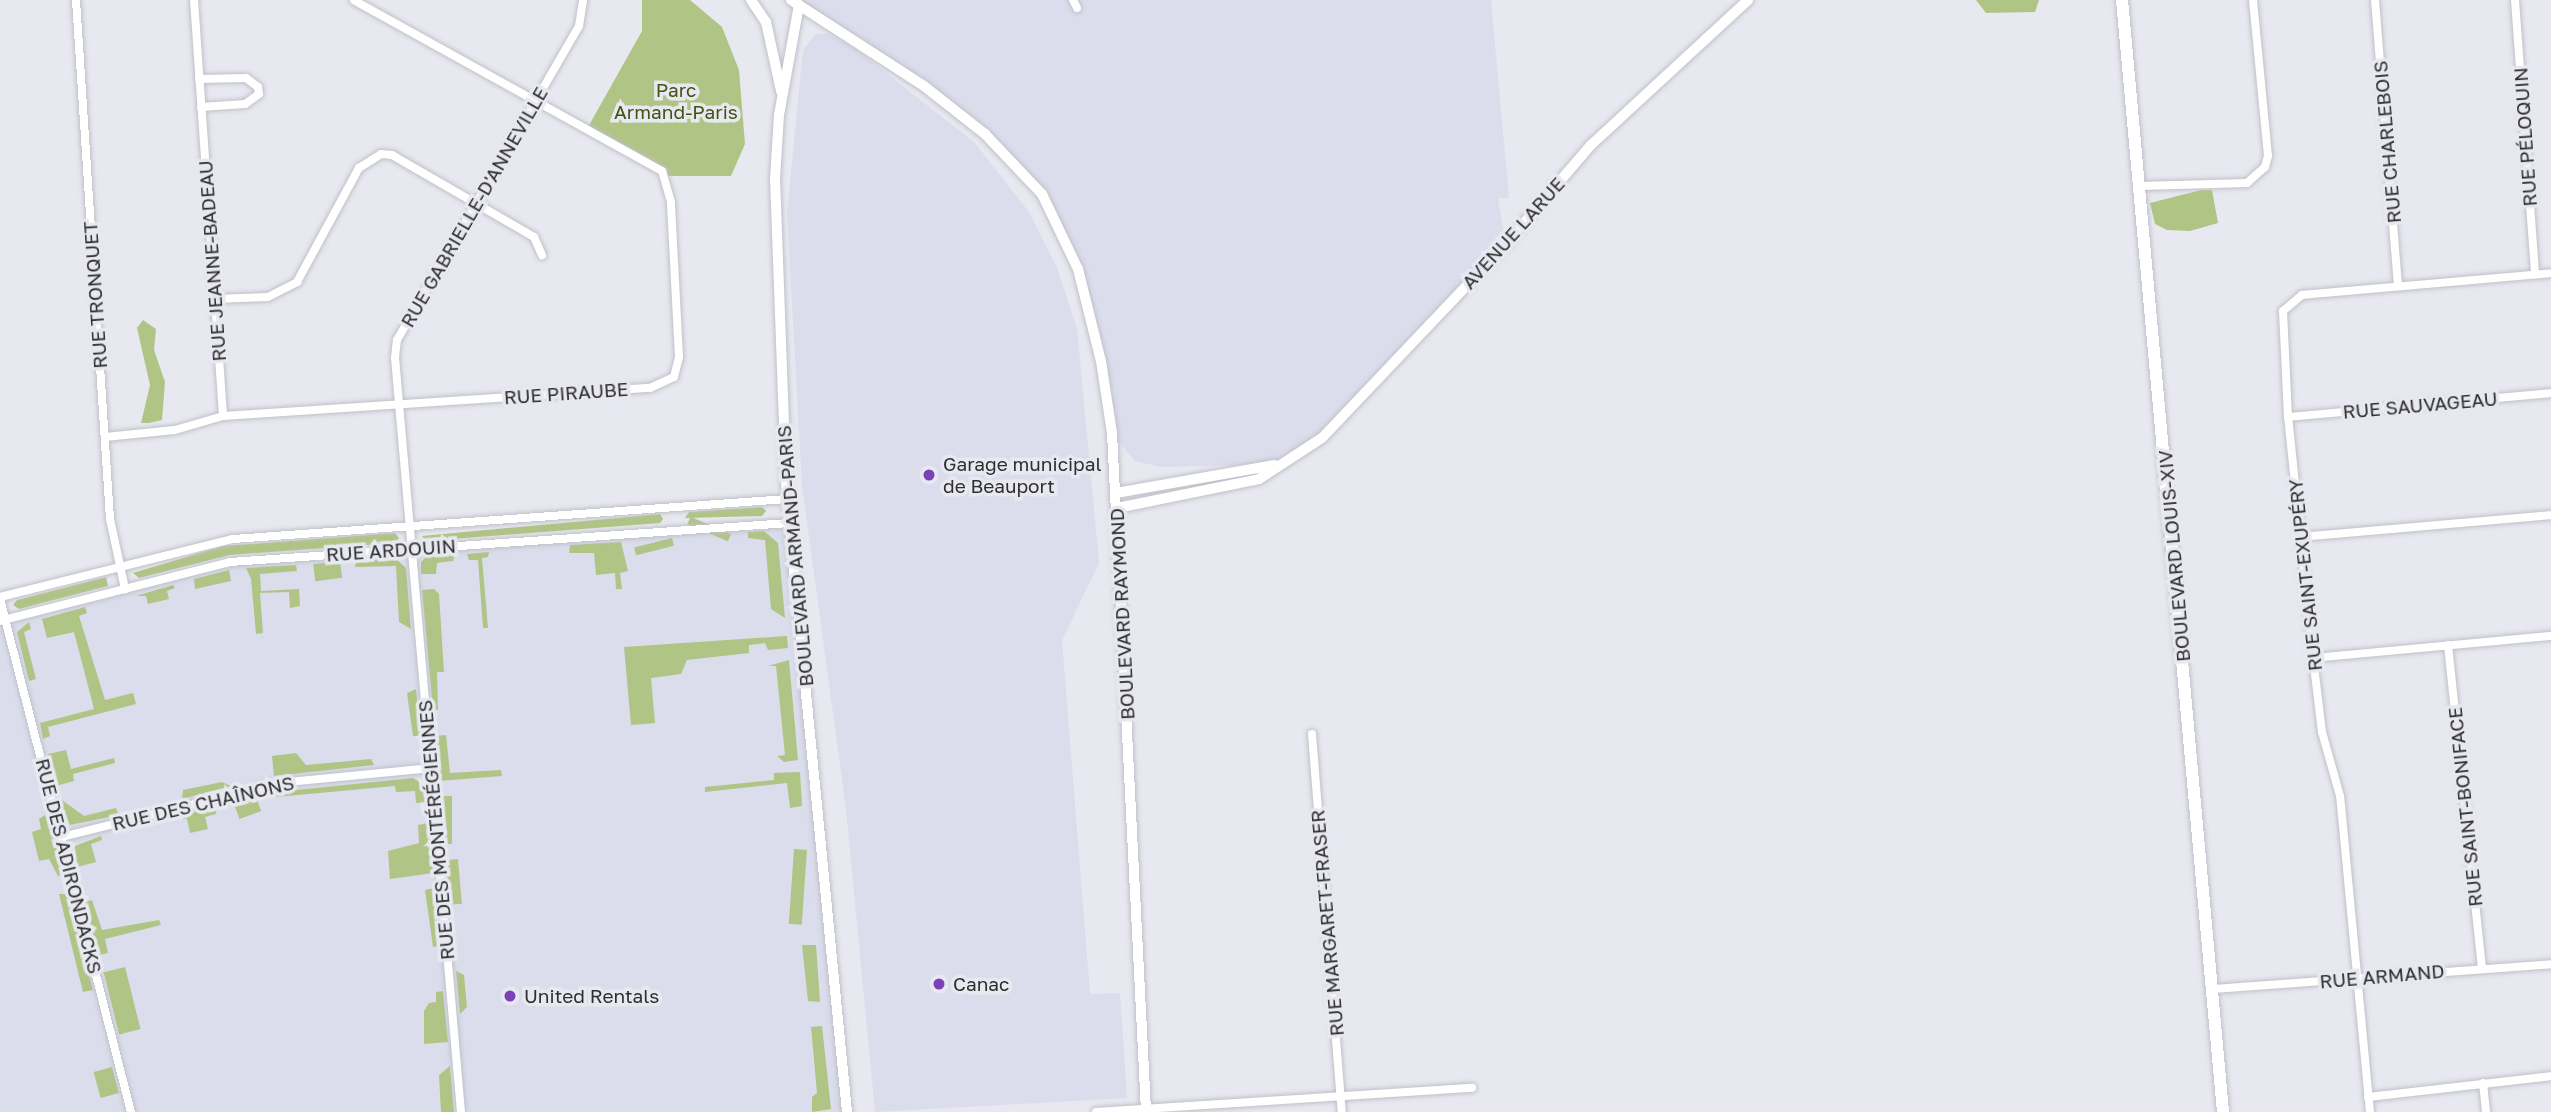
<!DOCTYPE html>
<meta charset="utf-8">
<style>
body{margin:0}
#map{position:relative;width:2551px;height:1112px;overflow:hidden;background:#e7e8f0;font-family:"Golos Text",sans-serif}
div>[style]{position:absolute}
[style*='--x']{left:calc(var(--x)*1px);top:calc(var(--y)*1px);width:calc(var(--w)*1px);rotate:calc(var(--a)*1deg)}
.built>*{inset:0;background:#dbddec}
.green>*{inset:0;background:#b0c485;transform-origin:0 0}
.roads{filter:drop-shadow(0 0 2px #c0c1c8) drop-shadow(0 0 2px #c0c1c8)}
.minor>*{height:8px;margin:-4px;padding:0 4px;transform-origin:4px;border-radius:4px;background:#fff}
.tertiary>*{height:10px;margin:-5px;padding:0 5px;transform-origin:5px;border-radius:5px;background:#fff}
.secondary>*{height:12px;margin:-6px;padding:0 6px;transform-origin:6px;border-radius:6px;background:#fff}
.dots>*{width:19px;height:19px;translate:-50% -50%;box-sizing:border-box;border:4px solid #e7e8f0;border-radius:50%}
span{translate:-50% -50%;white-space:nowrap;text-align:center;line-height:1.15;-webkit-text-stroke:7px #e7e8f0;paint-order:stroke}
.park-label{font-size:19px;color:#42530f}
.street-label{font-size:19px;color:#2e2e31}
.poi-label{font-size:19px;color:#2e2e31}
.left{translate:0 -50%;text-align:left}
</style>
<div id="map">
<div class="built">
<i style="clip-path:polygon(791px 0,1491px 0,1509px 198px,1498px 198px,1506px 244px,1322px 438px,1278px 464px,1162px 467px,1135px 461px,1112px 433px,1078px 269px,1042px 194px,985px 134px)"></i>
<i style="clip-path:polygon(816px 34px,827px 34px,852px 46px,975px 143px,1029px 212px,1057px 268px,1077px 329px,1099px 563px,1062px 640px,1090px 994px,1120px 993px,1127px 1098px,875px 1112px,846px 809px,802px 485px,787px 214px,803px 50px)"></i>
<i style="clip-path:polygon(789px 523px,847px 1112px,0 1112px,0 621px,230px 562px)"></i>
</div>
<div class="green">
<i style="clip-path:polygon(642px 0,690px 0,722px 27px,739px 70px,745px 144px,731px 176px,665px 176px,588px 127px,642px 31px)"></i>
<i style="clip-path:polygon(1976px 0,2039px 0,2035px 12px,1986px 13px)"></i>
<i style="clip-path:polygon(2201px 190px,2212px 190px,2218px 223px,2190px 231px,2167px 230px,2155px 224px,2150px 203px)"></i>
<i style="clip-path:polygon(143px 320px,156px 329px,154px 350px,165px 382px,162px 420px,149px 423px,141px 423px,150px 385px,137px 328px)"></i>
<i style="clip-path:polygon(762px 507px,766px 511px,762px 516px,685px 518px,689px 512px)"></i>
<i style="clip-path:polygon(660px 514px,663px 519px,660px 523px,426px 541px,422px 536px)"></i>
<i style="clip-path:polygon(764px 531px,778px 543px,785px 618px,771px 609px,765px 540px,748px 538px,748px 532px)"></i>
<i style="clip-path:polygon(395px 533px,399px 538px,395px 543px,230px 555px,139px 578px,133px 573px,223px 546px)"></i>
<i style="left:731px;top:534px;width:8px;height:44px;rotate:113deg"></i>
<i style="left:672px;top:538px;width:8px;height:39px;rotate:76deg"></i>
<i style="clip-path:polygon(621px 542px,628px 571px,620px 573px,622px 589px,616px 589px,615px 573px,596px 575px,594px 553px,569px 553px,570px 545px)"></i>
<i style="clip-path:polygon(489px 552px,488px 557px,482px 558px,488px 628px,483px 628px,478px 560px,469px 560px,467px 554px)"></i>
<i style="clip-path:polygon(455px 554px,453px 561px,437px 563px,436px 574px,421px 574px,421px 562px,426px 557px)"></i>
<i style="clip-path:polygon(395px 558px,406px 568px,411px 629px,399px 622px,396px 566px,355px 567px,356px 561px)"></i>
<i style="left:340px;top:561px;width:17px;height:27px;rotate:83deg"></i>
<i style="clip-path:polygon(296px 565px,297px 571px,260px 574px,261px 591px,299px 589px,300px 606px,290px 608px,289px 592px,260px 593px,263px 633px,256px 634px,251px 579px,246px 568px)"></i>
<i style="clip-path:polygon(229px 570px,231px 581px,195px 589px,194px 579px)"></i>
<i style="clip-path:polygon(106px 577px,108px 586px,19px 609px,13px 605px,17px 600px)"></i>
<i style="clip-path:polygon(173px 585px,175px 588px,167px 591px,169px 599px,148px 604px,146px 596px,136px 596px)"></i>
<i style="clip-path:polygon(434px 589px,439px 594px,444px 672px,437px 672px,438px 710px,433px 710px,422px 590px)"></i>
<i style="clip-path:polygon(85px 607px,87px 613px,79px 616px,105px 700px,133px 693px,136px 704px,48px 727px,50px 736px,43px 739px,40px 723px,94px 709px,74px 632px,47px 638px,42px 619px)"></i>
<i style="clip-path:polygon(29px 622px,31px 629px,24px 632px,36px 679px,29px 681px,17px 632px)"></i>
<i style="clip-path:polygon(787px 636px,788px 648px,768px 650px,765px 643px,749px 645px,749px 653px,687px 660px,681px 674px,651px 678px,655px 723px,631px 725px,624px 647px)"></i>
<i style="clip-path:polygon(789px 660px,798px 760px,784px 762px,777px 756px,785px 755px,776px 666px,768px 666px)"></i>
<i style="clip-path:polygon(416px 689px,421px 736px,413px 736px,407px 693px)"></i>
<i style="clip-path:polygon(446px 735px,450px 773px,501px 770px,502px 776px,439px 781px,435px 736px)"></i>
<i style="clip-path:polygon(66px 750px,71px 769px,114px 758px,115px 763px,73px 774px,74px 781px,56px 786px,48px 754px)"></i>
<i style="clip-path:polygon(296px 753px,306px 765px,371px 759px,374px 765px,274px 776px,272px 756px)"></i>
<i style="clip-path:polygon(800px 772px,802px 806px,790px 808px,787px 783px,705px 792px,705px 787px,774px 780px,774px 773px)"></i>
<i style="clip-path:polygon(413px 778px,424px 785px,426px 802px,416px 803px,415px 791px,396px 792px,395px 786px,276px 797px,276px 792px)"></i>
<i style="clip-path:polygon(222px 782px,231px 786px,182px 799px,183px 790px)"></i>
<i style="left:441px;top:796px;width:11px;height:48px"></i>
<i style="clip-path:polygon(58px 797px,84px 816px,116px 808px,119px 815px,70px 825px)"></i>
<i style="left:256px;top:797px;width:15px;height:23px;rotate:70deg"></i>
<i style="clip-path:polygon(217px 807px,216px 814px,205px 817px,208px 829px,190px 833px,187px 819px,175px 817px)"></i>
<i style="clip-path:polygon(48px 813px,63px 875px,58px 876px,49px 859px,39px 861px,32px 832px,41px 829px,39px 819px)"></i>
<i style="clip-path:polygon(428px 823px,433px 873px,390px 879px,388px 851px,419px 843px,418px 825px)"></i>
<i style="clip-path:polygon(101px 836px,102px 840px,91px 844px,96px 862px,77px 867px,75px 846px)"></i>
<i style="left:794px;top:849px;width:13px;height:75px;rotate:4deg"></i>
<i style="left:458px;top:859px;width:45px;height:12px;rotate:85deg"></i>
<i style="clip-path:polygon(434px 888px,439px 946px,433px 947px,425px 890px)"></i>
<i style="clip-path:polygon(59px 894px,68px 894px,93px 990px,83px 992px)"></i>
<i style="clip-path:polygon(92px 900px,102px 930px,159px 920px,161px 925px,105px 939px,108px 953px,99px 955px,85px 902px)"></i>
<i style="clip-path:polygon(802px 945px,816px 945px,820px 1002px,808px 1001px)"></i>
<i style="left:125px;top:967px;width:64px;height:22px;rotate:76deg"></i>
<i style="clip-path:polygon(456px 971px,464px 975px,467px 1007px,460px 1014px)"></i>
<i style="clip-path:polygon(443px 991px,448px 1042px,424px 1044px,424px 1011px,429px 1003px,436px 1002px,436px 992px)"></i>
<i style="clip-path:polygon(822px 1026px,831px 1109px,812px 1112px,812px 1097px,817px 1093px,811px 1027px)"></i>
<i style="clip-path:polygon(450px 1066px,454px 1112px,441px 1112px,439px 1075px)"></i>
<i style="left:112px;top:1067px;width:27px;height:19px;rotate:75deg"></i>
</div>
<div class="roads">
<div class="minor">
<i style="--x:76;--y:0;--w:520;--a:86.25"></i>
<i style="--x:110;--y:519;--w:72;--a:77.9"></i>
<i style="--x:194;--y:0;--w:417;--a:86"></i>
<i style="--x:1073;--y:0;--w:9;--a:63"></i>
<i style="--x:2375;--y:0;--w:286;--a:85.4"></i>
<i style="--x:2515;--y:0;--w:275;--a:85.8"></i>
<i style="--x:199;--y:79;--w:47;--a:-1.2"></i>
<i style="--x:246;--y:78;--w:15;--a:37"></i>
<i style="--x:258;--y:87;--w:7;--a:82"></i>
<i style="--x:259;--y:94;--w:17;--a:144"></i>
<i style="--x:245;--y:104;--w:44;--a:176.1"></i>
<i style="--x:2140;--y:186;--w:107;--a:-1.6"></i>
<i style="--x:2247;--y:183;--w:24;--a:-42"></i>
<i style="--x:2265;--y:167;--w:11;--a:-75"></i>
<i style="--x:2268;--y:156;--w:157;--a:-95.5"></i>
<i style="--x:214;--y:299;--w:54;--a:-2.1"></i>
<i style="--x:268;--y:297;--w:33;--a:-27"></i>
<i style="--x:297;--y:282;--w:130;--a:-61.5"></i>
<i style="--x:359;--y:168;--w:26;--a:-32"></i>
<i style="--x:381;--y:154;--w:11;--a:5"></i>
<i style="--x:392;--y:155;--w:164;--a:30"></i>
<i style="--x:534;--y:237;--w:20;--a:66"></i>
<i style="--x:2288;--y:417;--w:264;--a:-5.2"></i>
<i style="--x:105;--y:437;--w:70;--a:-5.7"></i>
<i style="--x:175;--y:430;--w:50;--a:-16.3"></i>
<i style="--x:223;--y:416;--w:428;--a:-3.8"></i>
<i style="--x:650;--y:388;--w:26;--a:-25"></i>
<i style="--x:674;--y:377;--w:21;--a:-76"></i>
<i style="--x:679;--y:357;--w:155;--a:-93"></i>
<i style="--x:671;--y:202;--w:32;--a:-106"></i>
<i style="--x:662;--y:171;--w:352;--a:-151"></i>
<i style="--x:2301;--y:537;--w:251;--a:-5"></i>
<i style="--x:0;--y:597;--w:240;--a:-14"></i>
<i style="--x:233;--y:539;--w:555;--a:-4.13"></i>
<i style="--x:0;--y:599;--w:529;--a:75.68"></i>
<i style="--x:0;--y:621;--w:237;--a:-14.4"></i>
<i style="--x:230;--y:562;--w:560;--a:-3.99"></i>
<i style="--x:2448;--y:645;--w:325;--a:84"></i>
<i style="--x:2313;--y:658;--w:239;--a:-5.3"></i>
<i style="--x:1312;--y:734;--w:379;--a:85.5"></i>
<i style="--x:62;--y:837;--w:223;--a:-14"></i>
<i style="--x:278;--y:783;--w:153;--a:-5.6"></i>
<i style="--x:2214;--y:989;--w:338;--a:-4.2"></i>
<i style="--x:2483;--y:1083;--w:29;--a:84"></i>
<i style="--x:2368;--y:1097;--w:184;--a:-6.5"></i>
<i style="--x:461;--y:1112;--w:757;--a:-95"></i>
<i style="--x:395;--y:358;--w:18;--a:-84"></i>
<i style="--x:397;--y:340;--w:363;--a:-59.9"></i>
<i style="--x:579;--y:26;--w:26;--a:-81"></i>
<i style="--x:1096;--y:1112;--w:377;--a:-3.7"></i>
<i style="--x:2370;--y:1112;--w:317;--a:-95.4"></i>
<i style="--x:2340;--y:796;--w:66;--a:-105.7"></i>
<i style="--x:2322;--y:732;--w:75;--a:-96.9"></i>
<i style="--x:2313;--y:658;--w:242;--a:-95.9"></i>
<i style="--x:2288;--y:417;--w:106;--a:-92.7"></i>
<i style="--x:2283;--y:311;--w:25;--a:-40"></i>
<i style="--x:2302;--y:295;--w:250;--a:-5"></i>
</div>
<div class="tertiary">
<i style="--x:751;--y:0;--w:27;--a:56"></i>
<i style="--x:766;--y:22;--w:71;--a:77.7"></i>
<i style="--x:791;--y:0;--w:158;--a:32.9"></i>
<i style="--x:924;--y:86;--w:78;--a:38.2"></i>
<i style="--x:985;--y:134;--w:83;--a:46.5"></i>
<i style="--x:1042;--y:194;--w:83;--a:64.4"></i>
<i style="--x:1078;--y:269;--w:95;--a:76"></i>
<i style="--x:1101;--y:361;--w:73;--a:81.3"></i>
<i style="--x:1112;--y:433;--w:680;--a:87.13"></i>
<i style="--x:799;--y:5;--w:112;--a:100.3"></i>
<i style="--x:779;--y:115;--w:63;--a:93.6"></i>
<i style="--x:775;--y:178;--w:321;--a:87.9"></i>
<i style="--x:787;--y:499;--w:616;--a:84.41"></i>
<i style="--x:1116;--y:493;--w:161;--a:-10"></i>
<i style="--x:1117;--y:508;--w:145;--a:-11.5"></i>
<i style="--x:1259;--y:479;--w:75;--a:-33.1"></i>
<i style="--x:1322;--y:438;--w:267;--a:-46.5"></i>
<i style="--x:1506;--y:244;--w:130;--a:-49.4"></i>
<i style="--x:1591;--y:145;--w:214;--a:-42.7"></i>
</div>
<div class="secondary">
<i style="--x:2122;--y:0;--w:1117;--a:84.81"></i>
</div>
</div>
<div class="dots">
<i style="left:929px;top:475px;background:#7c41b7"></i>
<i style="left:939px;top:984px;background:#7c41b7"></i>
<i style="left:510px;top:996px;background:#7c41b7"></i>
</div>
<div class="park-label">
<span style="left:676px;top:101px">Parc<br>Armand-Paris</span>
</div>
<div class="street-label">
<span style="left:2525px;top:137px;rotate:-94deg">RUE PÉLOQUIN</span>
<span style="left:2387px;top:142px;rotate:-95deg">RUE CHARLEBOIS</span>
<span style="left:474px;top:207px;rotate:-60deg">RUE GABRIELLE-D'ANNEVILLE</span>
<span style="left:1513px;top:233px;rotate:-48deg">AVENUE LARUE</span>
<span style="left:212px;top:261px;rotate:-94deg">RUE JEANNE-BADEAU</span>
<span style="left:95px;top:295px;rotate:-94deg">RUE TRONQUET</span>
<span style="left:566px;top:393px;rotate:-4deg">RUE PIRAUBE</span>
<span style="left:2420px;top:405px;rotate:-5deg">RUE SAUVAGEAU</span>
<span style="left:391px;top:550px;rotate:-4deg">RUE ARDOUIN</span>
<span style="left:795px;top:556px;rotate:-95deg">BOULEVARD ARMAND-PARIS</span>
<span style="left:2174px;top:556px;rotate:-95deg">BOULEVARD LOUIS-XIV</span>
<span style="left:2305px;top:575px;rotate:-96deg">RUE SAINT-EXUPÉRY</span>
<span style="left:1122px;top:614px;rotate:-93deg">BOULEVARD RAYMOND</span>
<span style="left:203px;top:803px;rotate:-13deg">RUE DES CHAÎNONS</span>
<span style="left:2465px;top:807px;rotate:-96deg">RUE SAINT-BONIFACE</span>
<span style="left:436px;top:830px;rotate:-95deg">RUE DES MONTÉRÉGIENNES</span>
<span style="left:69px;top:866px;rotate:76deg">RUE DES ADIRONDACKS</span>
<span style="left:1327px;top:923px;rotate:-95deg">RUE MARGARET-FRASER</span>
<span style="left:2382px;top:976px;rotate:-5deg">RUE ARMAND</span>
</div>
<div class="poi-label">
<span class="left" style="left:943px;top:475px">Garage municipal<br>de Beauport</span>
<span class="left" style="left:953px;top:984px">Canac</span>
<span class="left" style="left:524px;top:996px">United Rentals</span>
</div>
</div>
